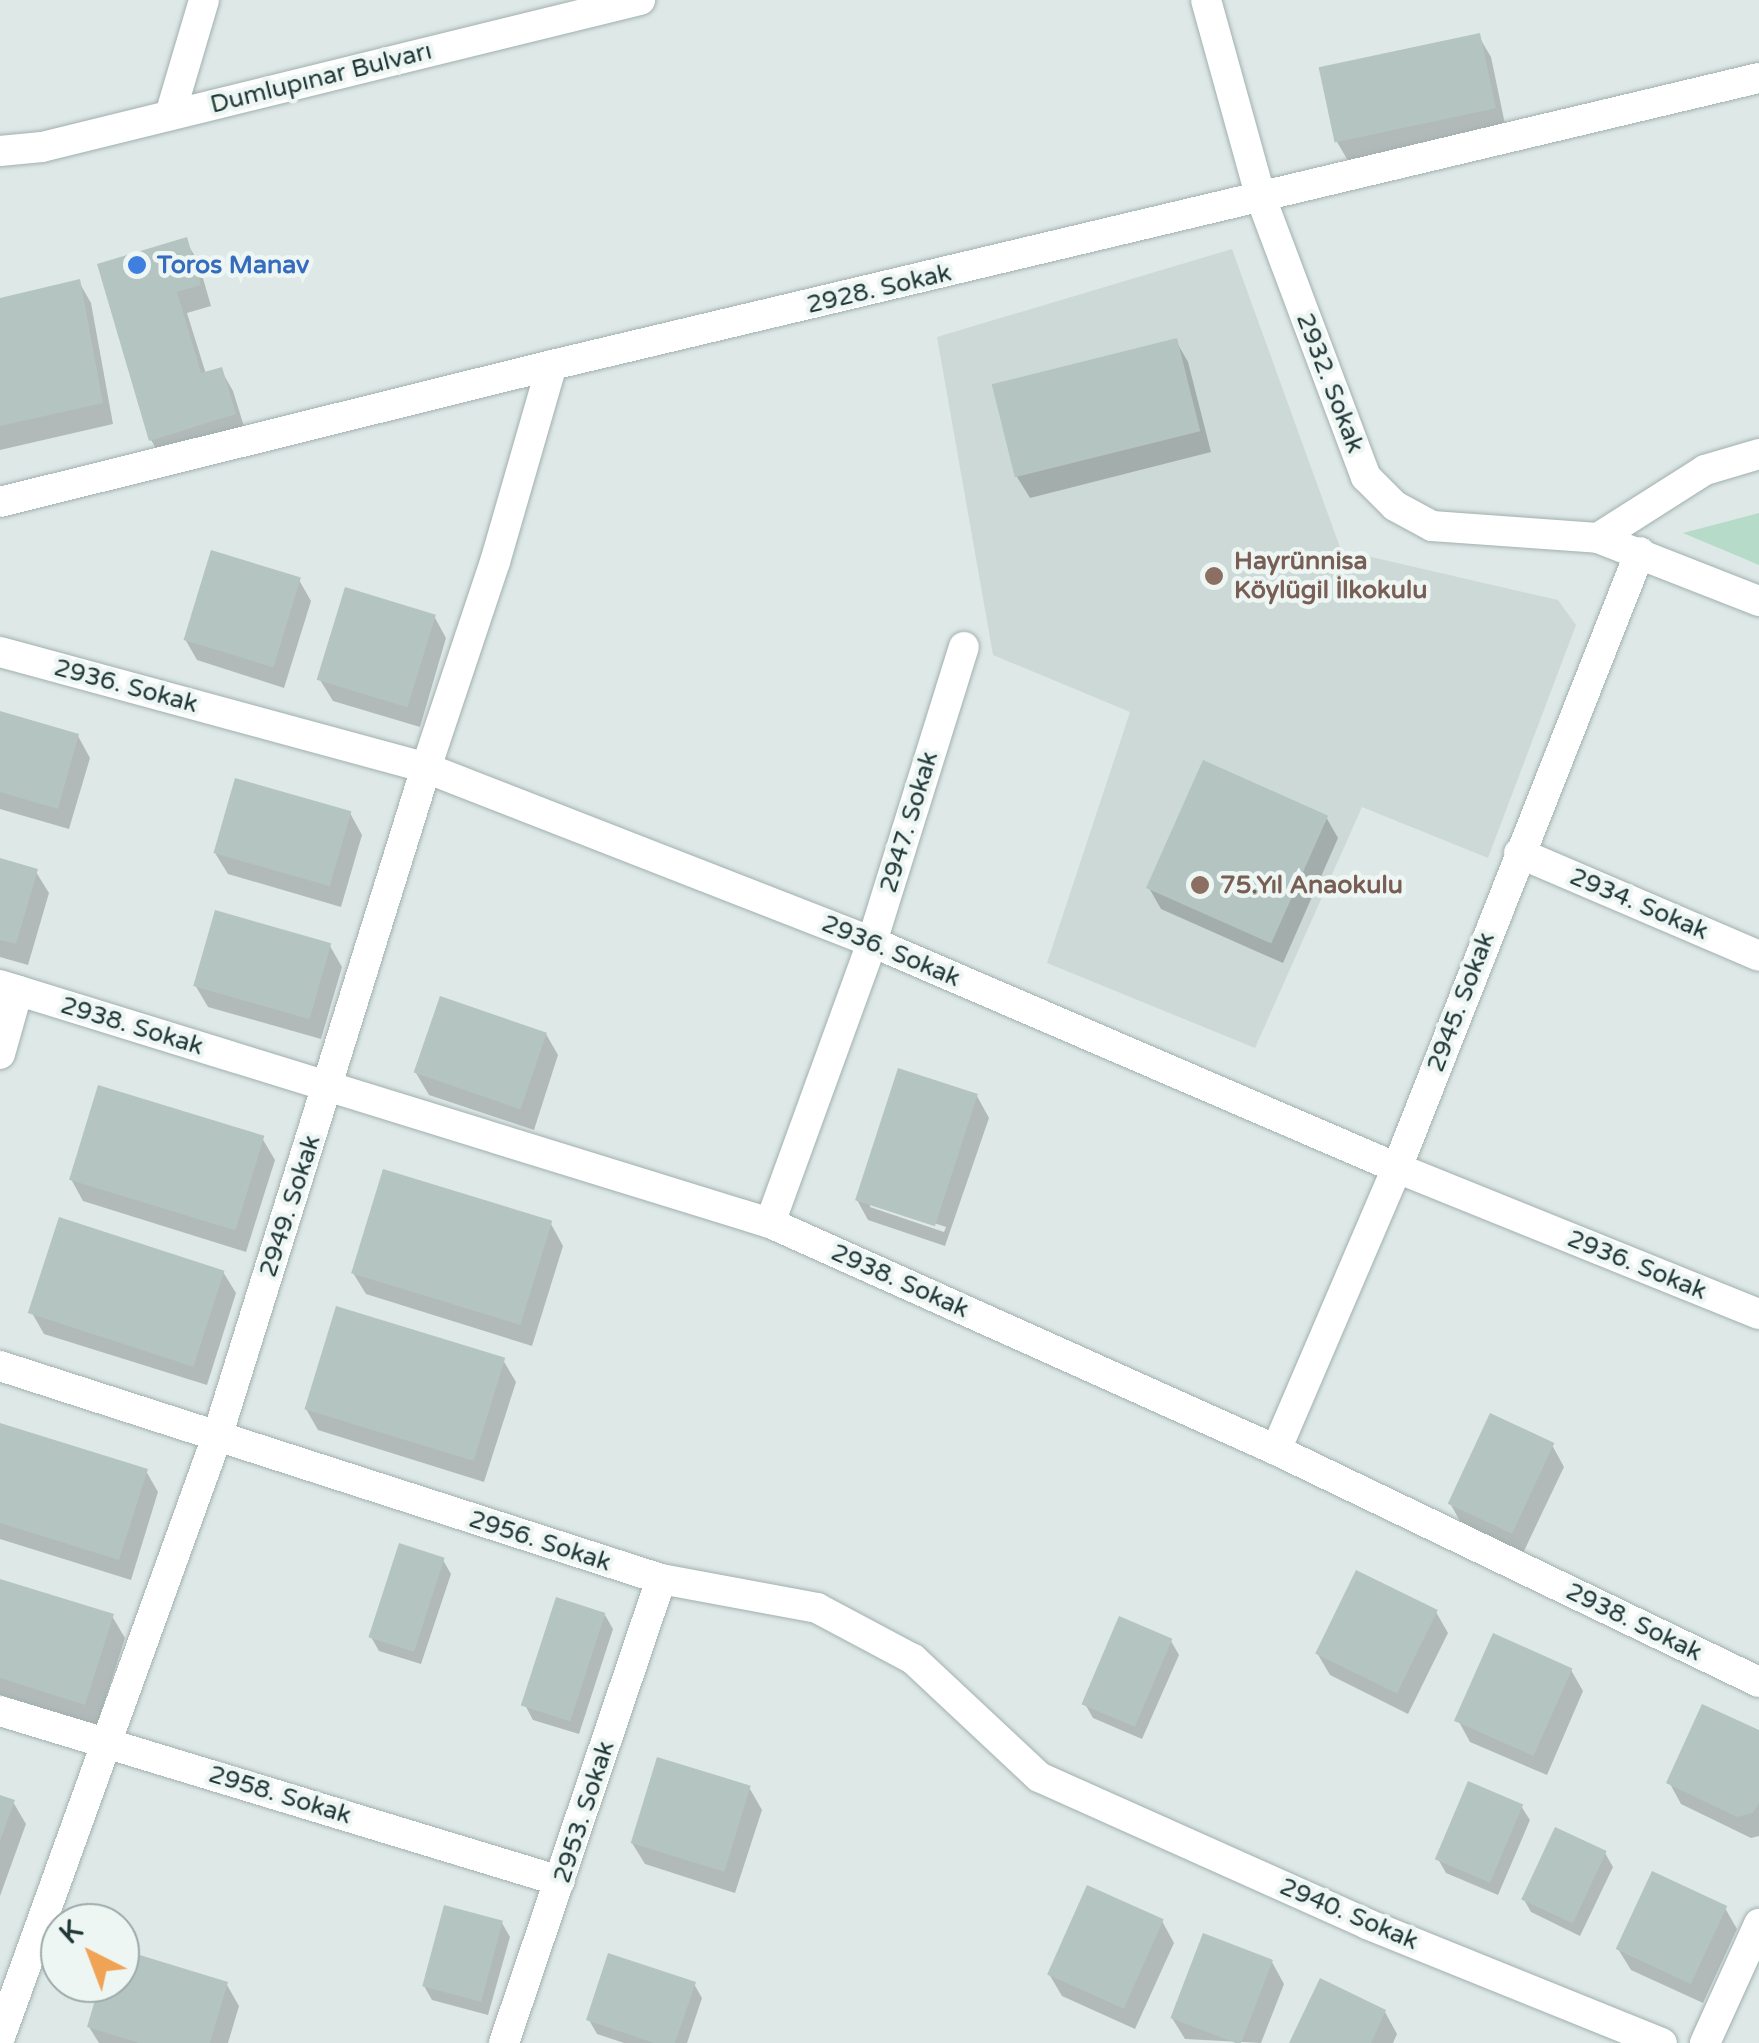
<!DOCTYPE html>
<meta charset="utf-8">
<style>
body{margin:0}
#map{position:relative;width:1759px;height:2043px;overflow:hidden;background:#dee9e7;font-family:"Varela Round",sans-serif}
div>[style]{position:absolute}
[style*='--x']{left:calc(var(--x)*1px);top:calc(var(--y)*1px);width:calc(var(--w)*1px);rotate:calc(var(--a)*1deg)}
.built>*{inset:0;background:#ccd9d6}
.green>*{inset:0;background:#b6dbc9}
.shadow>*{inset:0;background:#0003}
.building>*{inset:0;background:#b3c4c1;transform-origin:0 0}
.roads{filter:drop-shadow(0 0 2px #a1b0af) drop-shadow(0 0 2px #a1b0af)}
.minor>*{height:30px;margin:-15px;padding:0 15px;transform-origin:15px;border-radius:15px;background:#fff}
.tertiary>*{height:30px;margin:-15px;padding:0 15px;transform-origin:15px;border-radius:15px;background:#fff}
.dots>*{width:28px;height:28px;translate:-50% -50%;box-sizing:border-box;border:5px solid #eef6f4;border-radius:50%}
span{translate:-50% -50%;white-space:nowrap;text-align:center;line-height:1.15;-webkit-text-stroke:9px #eef6f4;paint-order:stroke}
.street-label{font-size:25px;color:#203838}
.shop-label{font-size:25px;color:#366cbe;font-weight:700}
.left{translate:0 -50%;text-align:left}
.education-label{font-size:25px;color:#785e54;font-weight:700}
.north{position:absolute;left:40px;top:1903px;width:100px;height:100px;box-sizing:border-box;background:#eef6f4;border:2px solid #9caaa9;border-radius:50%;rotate:318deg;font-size:28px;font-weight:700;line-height:40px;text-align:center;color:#203838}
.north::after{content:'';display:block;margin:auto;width:35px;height:45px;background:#f0a355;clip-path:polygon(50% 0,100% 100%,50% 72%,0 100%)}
</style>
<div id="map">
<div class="built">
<i style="clip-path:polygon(1232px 249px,1341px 550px,1558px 600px,1576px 625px,1488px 858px,1362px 807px,1255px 1048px,1047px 963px,1130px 712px,993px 655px,937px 337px)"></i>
</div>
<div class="green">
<i style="clip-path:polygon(1759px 513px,1759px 565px,1683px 533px)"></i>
</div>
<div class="shadow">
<i style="clip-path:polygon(1478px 35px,1491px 57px,1506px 129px,1350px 164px,1337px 142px)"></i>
<i style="clip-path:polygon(185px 240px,198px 261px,211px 306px,187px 313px,206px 374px,221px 370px,233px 391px,247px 436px,164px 461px,151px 440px)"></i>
<i style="clip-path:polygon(79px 282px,91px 303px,113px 424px,0 450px,0 301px)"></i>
<i style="clip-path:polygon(1176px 341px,1188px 362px,1211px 452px,1030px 498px,1017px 477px,995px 387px)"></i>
<i style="clip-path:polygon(299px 580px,311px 601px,284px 688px,197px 660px,185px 639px)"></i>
<i style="clip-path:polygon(434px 616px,446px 638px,420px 727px,333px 701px,320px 680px)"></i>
<i style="clip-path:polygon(0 714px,78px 736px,90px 758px,69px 829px,0 809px)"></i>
<i style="clip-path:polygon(350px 813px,362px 835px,341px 907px,228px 874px,215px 853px)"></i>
<i style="clip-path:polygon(1326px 817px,1338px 838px,1283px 963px,1161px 909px,1149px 888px)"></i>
<i style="clip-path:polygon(0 861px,36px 872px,49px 893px,28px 965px,0 957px)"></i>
<i style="clip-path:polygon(330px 946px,342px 967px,321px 1039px,208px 1007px,195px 985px)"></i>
<i style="clip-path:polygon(546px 1034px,558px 1055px,534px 1130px,429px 1095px,416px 1073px)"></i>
<i style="clip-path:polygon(evenodd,977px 1096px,989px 1118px,945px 1246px,868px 1220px,856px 1198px,977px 1096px,870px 1202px,946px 1227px,944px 1232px,870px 1207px,870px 1202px)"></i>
<i style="clip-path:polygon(262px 1138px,275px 1160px,246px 1252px,83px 1201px,71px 1179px)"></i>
<i style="clip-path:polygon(551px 1224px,563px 1246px,532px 1346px,366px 1294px,353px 1273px)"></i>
<i style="clip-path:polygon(223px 1272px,236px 1293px,207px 1385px,44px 1334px,32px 1313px)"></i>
<i style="clip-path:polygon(503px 1360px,516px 1382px,484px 1482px,318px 1430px,306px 1409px)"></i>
<i style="clip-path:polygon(0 1425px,146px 1471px,158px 1492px,131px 1580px,0 1539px)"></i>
<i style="clip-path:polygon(1552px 1445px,1564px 1467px,1523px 1553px,1462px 1525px,1450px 1503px)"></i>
<i style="clip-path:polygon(443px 1560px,451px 1574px,421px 1664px,379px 1651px,371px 1637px)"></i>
<i style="clip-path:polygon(0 1582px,112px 1616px,125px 1638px,97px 1725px,0 1695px)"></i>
<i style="clip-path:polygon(1436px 1612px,1448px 1633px,1408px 1714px,1330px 1675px,1317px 1653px)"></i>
<i style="clip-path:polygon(605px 1615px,613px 1629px,579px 1734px,533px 1720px,525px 1705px)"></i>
<i style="clip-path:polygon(1171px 1641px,1179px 1655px,1142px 1739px,1093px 1718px,1085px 1704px)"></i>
<i style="clip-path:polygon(1571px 1670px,1583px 1691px,1547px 1775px,1470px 1742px,1458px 1720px)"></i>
<i style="clip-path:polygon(1759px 1735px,1759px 1836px,1751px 1838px,1681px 1804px,1669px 1782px)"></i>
<i style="clip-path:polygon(750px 1789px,762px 1810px,735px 1893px,645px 1864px,632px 1843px)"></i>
<i style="clip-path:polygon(0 1798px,13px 1802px,26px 1824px,0 1896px)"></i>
<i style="clip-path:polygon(1521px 1806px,1530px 1820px,1498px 1895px,1446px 1873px,1438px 1859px)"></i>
<i style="clip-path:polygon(1605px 1853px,1613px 1867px,1580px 1936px,1531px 1912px,1523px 1898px)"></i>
<i style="clip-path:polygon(1725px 1908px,1737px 1929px,1703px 2003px,1631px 1970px,1618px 1949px)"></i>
<i style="clip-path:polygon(1162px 1921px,1174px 1943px,1135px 2029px,1062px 1996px,1049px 1974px)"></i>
<i style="clip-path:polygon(502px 1923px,510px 1937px,488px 2015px,432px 2000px,424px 1986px)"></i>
<i style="clip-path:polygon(120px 1952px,227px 1985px,239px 2006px,228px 2043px,99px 2043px,89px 2027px,103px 1983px,120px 1983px)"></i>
<i style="clip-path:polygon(1272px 1962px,1284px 1984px,1261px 2043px,1185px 2039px,1172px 2018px)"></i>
<i style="clip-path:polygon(694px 1984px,702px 1998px,687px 2043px,624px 2043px,597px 2034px,589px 2020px)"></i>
<i style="clip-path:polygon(1385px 2012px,1397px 2034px,1393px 2043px,1292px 2043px)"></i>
</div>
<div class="building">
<i style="left:1480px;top:33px;width:77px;height:165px;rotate:78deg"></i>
<i style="clip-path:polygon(187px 237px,201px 285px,177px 292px,201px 373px,222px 367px,236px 414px,149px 441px,97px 264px)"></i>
<i style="clip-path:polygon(80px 279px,103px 403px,0 426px,0 298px)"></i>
<i style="left:1177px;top:338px;width:96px;height:191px;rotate:76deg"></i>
<i style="left:211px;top:550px;width:94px;height:94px;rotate:17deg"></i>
<i style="left:345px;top:587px;width:95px;height:97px;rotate:17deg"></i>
<i style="clip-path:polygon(0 711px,79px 734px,58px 809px,0 792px)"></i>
<i style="left:1203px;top:760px;width:137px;height:140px;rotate:24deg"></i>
<i style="left:235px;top:778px;width:121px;height:78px;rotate:16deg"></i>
<i style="clip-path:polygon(0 858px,38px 869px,16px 944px,0 940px)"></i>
<i style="left:215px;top:910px;width:121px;height:79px;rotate:16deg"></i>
<i style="left:440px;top:996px;width:113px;height:81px;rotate:19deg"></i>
<i style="left:898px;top:1068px;width:84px;height:139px;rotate:18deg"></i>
<i style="left:98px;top:1085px;width:174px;height:99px;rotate:17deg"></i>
<i style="left:383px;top:1169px;width:177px;height:109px;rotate:17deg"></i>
<i style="left:59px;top:1217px;width:174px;height:101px;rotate:18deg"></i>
<i style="left:336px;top:1306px;width:177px;height:108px;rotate:17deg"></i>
<i style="left:1490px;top:1413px;width:71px;height:100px;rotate:25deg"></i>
<i style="clip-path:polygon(0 1423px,148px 1469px,119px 1560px,0 1523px)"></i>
<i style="left:399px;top:1543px;width:48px;height:99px;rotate:18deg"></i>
<i style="left:1356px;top:1570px;width:91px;height:93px;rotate:26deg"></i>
<i style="clip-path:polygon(0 1579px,114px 1614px,85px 1705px,0 1678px)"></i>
<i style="left:556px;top:1597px;width:52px;height:114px;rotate:18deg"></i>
<i style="left:1119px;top:1616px;width:58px;height:96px;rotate:23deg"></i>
<i style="left:1493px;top:1633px;width:87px;height:96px;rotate:24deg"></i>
<i style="clip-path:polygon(1702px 1704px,1759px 1730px,1759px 1803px,1753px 1813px,1737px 1817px,1666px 1783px)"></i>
<i style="left:657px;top:1757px;width:98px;height:90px;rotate:17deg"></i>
<i style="left:1468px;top:1781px;width:60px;height:85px;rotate:23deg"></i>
<i style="clip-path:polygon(0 1795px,15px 1800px,0 1841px)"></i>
<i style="left:1555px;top:1827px;width:57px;height:80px;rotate:25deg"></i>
<i style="left:1652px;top:1871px;width:83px;height:86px;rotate:25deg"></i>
<i style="left:1087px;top:1885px;width:84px;height:98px;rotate:24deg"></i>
<i style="left:444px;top:1905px;width:61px;height:84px;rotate:15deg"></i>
<i style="left:1203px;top:1933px;width:75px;height:91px;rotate:21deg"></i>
<i style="clip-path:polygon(120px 1949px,228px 1982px,210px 2043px,139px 2043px,87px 2027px,100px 1983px,120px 1983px)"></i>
<i style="clip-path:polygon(608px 1953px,696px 1982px,675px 2043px,654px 2043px,586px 2020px)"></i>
<i style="clip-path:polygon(1320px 1978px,1386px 2010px,1371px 2043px,1289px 2043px)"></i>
</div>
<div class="roads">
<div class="minor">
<i style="--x:1206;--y:0;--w:205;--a:74.5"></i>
<i style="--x:1261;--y:198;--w:298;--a:69.4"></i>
<i style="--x:1366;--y:477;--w:41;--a:45"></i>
<i style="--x:1395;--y:506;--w:42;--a:28.4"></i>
<i style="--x:1432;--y:526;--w:166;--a:4.1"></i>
<i style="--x:1598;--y:538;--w:173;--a:21.4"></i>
<i style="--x:170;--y:115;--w:120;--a:-73.5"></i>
<i style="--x:0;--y:502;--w:569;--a:-13.94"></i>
<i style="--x:552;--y:365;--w:1241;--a:-13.38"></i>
<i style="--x:1598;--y:538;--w:127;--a:-32.4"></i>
<i style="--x:1705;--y:470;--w:56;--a:-16.5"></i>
<i style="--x:0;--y:652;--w:442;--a:15.2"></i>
<i style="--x:426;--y:768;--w:479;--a:21.3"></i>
<i style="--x:872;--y:942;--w:572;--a:23.29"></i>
<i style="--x:1397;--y:1168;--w:390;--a:22"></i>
<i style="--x:1519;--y:853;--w:261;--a:23.2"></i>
<i style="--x:0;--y:985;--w:806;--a:17.18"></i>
<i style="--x:770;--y:1223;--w:555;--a:24.16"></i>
<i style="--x:1276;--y:1450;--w:536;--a:25.66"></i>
<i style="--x:0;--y:1054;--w:66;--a:-74.3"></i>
<i style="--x:770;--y:1223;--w:299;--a:-70"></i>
<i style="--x:872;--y:942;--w:309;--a:-72.7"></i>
<i style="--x:0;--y:1366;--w:694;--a:17.86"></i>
<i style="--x:661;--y:1579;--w:159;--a:10.5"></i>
<i style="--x:817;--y:1608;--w:109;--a:28"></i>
<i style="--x:913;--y:1659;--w:173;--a:43.1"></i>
<i style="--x:1039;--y:1777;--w:359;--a:24.1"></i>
<i style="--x:1367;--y:1924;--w:318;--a:22"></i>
<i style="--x:1276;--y:1450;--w:307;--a:-66.8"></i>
<i style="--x:1397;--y:1168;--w:662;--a:-68.47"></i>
<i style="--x:0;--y:1711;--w:585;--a:16.89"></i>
<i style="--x:0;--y:2037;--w:638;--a:-70.12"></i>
<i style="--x:217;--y:1437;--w:701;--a:-72.65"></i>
<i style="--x:426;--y:768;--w:217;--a:-71.5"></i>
<i style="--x:495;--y:562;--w:205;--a:-73.9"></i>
<i style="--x:504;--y:2043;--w:490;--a:-71.3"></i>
<i style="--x:1705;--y:2043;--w:131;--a:-65.6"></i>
</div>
<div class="tertiary">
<i style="--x:0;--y:151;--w:42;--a:-5.4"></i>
<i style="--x:42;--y:147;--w:616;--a:-13.81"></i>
</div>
</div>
<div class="dots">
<i style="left:137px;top:265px;background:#3f7fe0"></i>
<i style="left:1214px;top:576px;background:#8d6e63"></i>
<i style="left:1200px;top:885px;background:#8d6e63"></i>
</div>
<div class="street-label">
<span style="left:321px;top:78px;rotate:-14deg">Dumlupınar Bulvarı</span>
<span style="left:879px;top:289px;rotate:-13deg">2928. Sokak</span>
<span style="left:1330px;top:383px;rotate:69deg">2932. Sokak</span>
<span style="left:126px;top:686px;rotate:15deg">2936. Sokak</span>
<span style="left:909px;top:822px;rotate:-73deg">2947. Sokak</span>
<span style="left:1639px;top:904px;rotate:23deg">2934. Sokak</span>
<span style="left:891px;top:951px;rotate:23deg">2936. Sokak</span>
<span style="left:1461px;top:1002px;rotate:-69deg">2945. Sokak</span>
<span style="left:132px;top:1026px;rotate:17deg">2938. Sokak</span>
<span style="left:290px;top:1206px;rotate:-72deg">2949. Sokak</span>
<span style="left:1637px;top:1265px;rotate:22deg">2936. Sokak</span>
<span style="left:900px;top:1281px;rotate:24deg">2938. Sokak</span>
<span style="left:540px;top:1541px;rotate:18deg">2956. Sokak</span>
<span style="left:1634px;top:1622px;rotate:26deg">2938. Sokak</span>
<span style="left:280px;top:1795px;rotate:17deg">2958. Sokak</span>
<span style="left:584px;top:1812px;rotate:-72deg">2953. Sokak</span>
<span style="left:1349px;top:1914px;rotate:23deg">2940. Sokak</span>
</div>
<div class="shop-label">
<span class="left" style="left:157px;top:265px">Toros Manav</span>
</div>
<div class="education-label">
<span class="left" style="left:1234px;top:576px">Hayrünnisa<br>Köylügil İlkokulu</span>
<span class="left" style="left:1220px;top:885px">75.Yıl Anaokulu</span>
</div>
<div class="north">K</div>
</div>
